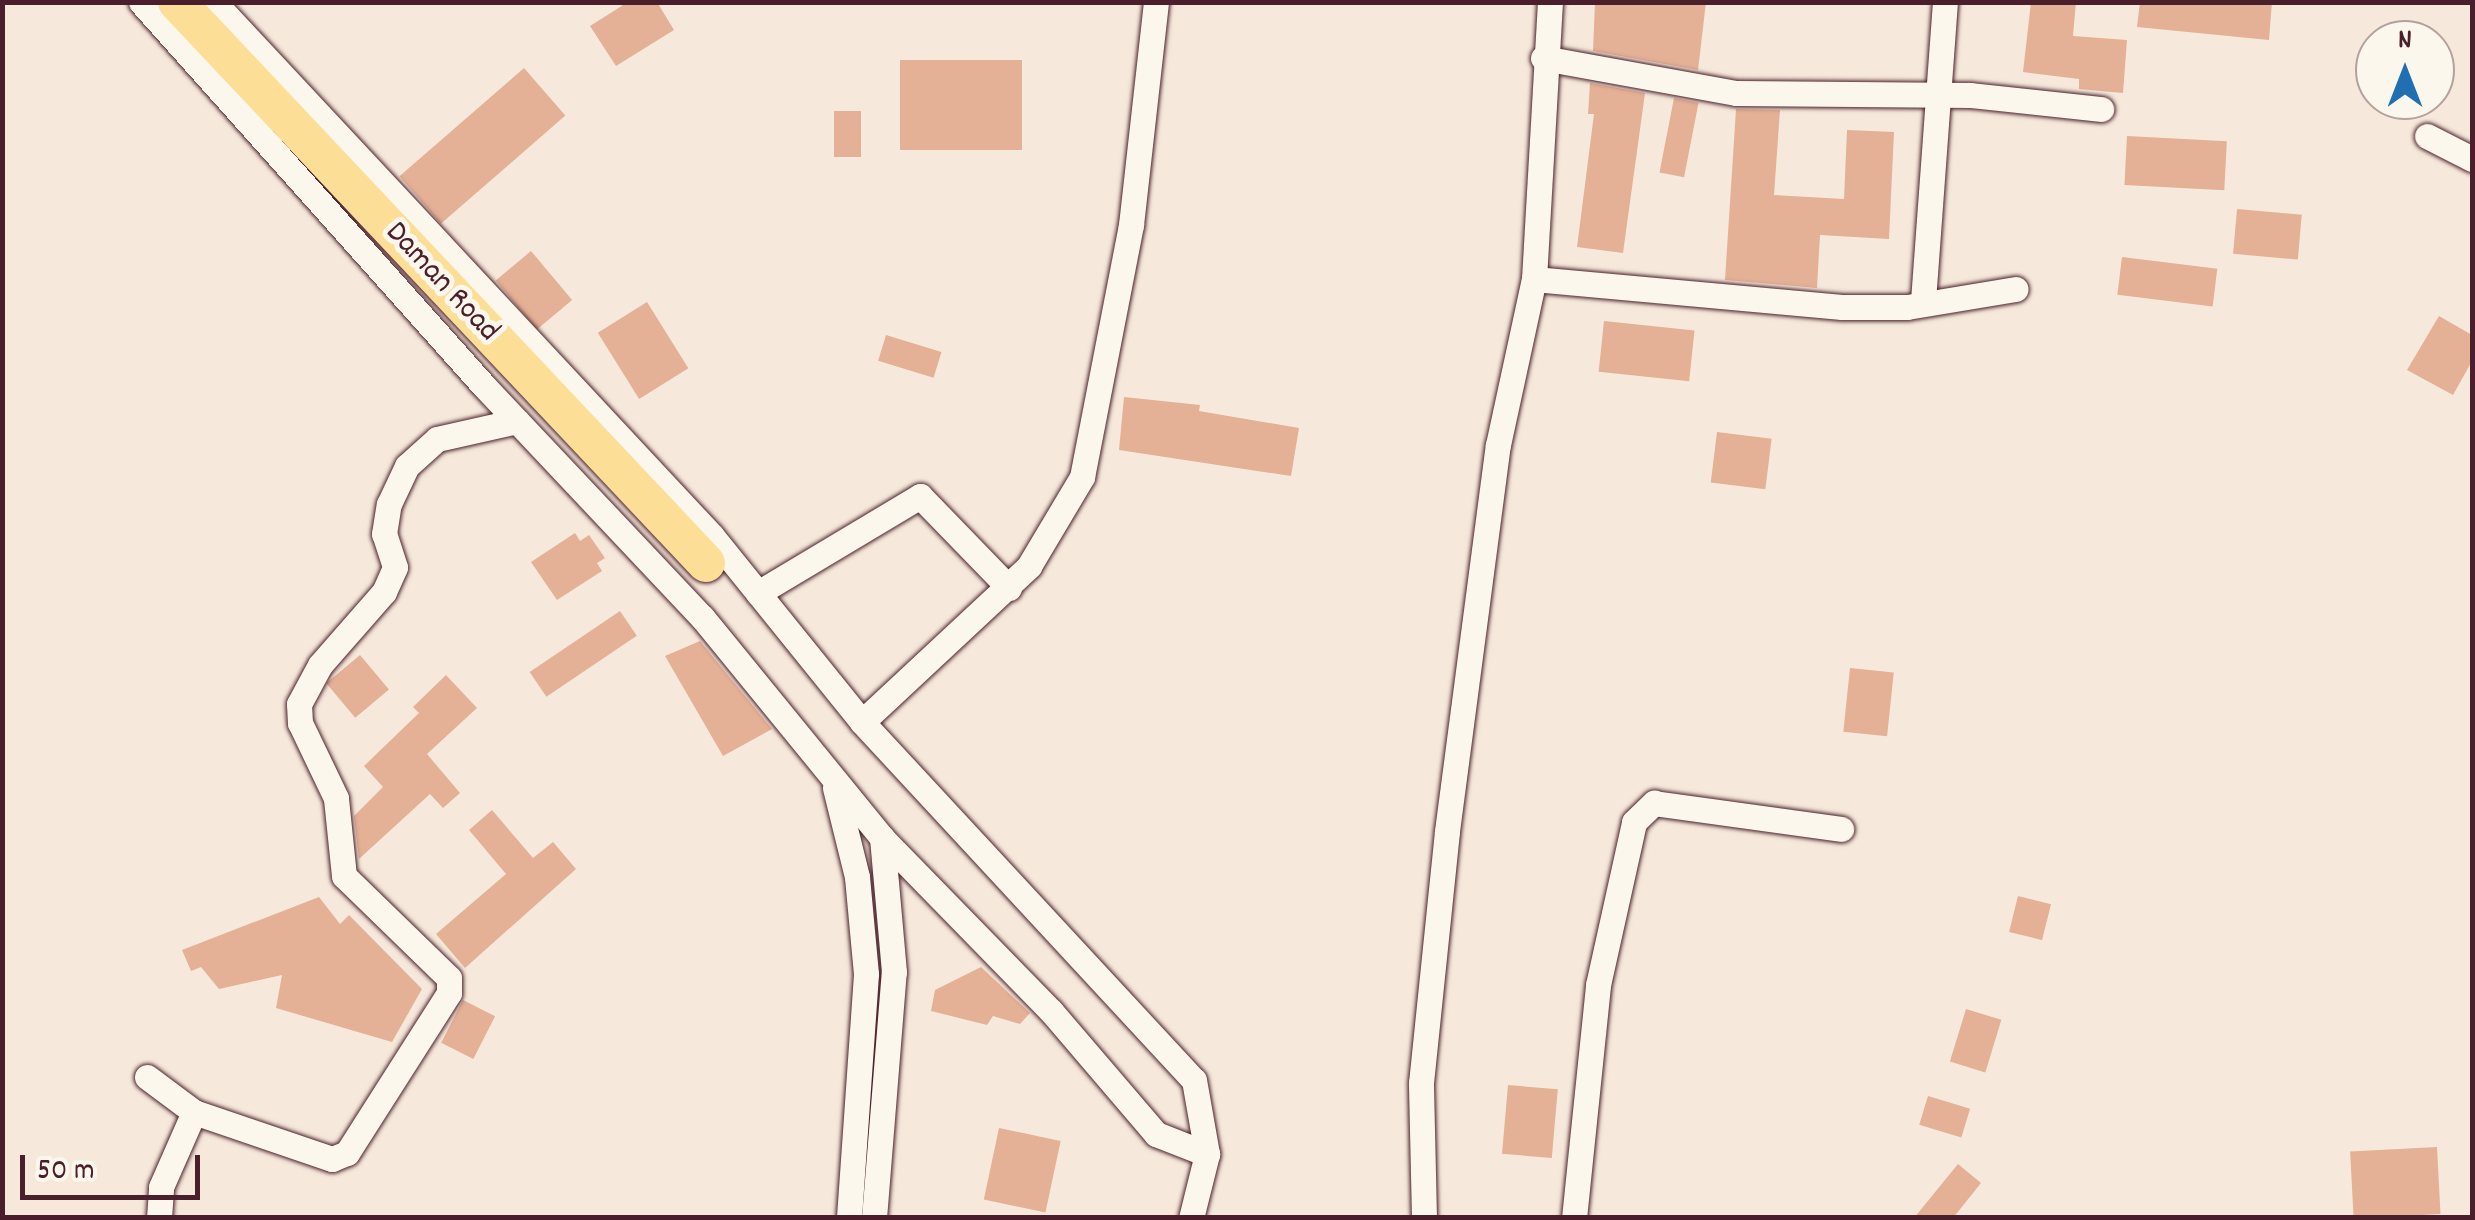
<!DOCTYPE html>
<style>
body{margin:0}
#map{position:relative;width:2475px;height:1220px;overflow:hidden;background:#f6e9db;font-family:Dekko,sans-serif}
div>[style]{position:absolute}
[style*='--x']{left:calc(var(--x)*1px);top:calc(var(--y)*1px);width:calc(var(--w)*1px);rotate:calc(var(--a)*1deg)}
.building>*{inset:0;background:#e4b096;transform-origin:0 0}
.roads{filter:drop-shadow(0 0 2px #4a1f2b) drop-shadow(0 0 2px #4a1f2b)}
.minor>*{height:25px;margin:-12.5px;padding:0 12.5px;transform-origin:12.5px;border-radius:12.5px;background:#fbf7ec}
.primary>*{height:38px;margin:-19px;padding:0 19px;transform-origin:19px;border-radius:19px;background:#fcde96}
span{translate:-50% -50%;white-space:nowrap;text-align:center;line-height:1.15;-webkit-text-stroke:10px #fbf7ec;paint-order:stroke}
.street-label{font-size:32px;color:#4a1f2b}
.frame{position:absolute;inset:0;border:5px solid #4a1f2b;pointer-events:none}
.north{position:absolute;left:2355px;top:20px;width:100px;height:100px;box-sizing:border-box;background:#fbf7ec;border:2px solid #b4a19f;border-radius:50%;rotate:0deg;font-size:28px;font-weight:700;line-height:40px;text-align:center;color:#4a1f2b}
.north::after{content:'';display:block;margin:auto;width:35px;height:45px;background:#1f6fb2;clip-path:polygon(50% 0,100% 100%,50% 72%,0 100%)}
.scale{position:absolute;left:20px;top:1155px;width:180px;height:45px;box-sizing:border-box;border:5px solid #4a1f2b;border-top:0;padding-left:12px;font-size:30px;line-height:35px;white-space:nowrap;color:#4a1f2b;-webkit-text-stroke:8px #fbf7ec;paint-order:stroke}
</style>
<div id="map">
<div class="building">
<i style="clip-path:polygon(628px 2px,657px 2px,674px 30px,616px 66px,590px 26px)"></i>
<i style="clip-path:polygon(1595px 2px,1706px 2px,1698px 70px,1593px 51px)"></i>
<i style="clip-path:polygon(2031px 2px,2076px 2px,2073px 36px,2127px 40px,2123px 93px,2079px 89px,2079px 79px,2023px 72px)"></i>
<i style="clip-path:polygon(2140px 2px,2272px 2px,2269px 40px,2137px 27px)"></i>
<i style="left:900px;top:60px;width:122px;height:90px"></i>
<i style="left:524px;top:68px;width:63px;height:165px;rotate:49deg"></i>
<i style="clip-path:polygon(1590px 83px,1645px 93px,1623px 253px,1577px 247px,1594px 114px,1588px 114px)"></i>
<i style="left:1674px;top:98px;width:25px;height:76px;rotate:11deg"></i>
<i style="clip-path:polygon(1736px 109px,1780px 110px,1774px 195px,1844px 199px,1847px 130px,1894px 132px,1889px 239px,1820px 235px,1817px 288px,1725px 280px)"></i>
<i style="left:834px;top:111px;width:27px;height:46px"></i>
<i style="left:2127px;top:136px;width:100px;height:49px;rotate:3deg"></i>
<i style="left:2237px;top:209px;width:65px;height:45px;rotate:5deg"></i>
<i style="left:531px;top:251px;width:64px;height:46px;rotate:50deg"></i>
<i style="left:2122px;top:257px;width:96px;height:38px;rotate:7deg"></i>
<i style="left:647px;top:302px;width:78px;height:58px;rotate:58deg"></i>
<i style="clip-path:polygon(2439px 316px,2472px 335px,2472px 361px,2453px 395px,2407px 370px)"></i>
<i style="left:1604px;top:321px;width:91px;height:51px;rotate:6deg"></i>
<i style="left:886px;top:335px;width:58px;height:27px;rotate:17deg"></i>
<i style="clip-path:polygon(1124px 397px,1200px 405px,1199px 411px,1299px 428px,1291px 476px,1119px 450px)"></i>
<i style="left:1717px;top:432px;width:55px;height:51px;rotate:7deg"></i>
<i style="clip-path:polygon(575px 533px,580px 541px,589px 535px,605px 558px,597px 563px,602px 571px,557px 600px,531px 562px)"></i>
<i style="left:620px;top:611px;width:30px;height:109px;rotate:56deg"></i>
<i style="clip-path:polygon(700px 641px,772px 729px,723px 756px,665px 656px)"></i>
<i style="left:360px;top:655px;width:45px;height:44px;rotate:50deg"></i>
<i style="left:1850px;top:668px;width:44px;height:64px;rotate:6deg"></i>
<i style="clip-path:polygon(446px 675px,477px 708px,427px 754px,460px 793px,443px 808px,430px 794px,359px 859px,354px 816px,383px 787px,364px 766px,419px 713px,413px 707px)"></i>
<i style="clip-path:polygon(492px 810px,533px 858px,553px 842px,576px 869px,465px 968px,436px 934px,506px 874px,469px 830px)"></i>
<i style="left:2018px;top:896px;width:34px;height:37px;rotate:14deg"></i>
<i style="clip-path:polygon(319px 897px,340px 924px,349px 915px,422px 989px,392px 1042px,276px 1008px,282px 975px,219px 989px,201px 967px,191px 971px,182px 950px)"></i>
<i style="clip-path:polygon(981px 967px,1030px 1013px,1020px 1024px,993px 1016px,987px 1025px,931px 1011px,935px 990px)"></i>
<i style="left:463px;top:1000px;width:36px;height:48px;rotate:27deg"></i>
<i style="left:1966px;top:1009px;width:37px;height:55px;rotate:17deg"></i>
<i style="left:1508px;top:1085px;width:50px;height:69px;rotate:5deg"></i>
<i style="left:1928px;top:1096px;width:44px;height:30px;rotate:17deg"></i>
<i style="left:999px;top:1128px;width:63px;height:73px;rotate:12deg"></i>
<i style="left:2437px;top:1147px;width:67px;height:87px;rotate:87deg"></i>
<i style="clip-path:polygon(1958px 1164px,1981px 1183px,1953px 1218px,1914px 1218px)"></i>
</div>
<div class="roads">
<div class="minor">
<i style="--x:141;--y:2;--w:515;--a:48.23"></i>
<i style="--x:484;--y:386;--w:318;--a:46.7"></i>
<i style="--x:702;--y:617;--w:285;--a:50.8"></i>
<i style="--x:882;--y:838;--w:242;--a:45.7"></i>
<i style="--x:1051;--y:1011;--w:162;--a:49.5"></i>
<i style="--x:1156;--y:1134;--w:55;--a:21.4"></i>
<i style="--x:214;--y:2;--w:730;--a:47"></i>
<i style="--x:712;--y:536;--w:239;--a:51.1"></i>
<i style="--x:862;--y:722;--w:488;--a:47.2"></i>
<i style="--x:1194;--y:1080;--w:75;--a:80"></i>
<i style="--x:1207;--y:1154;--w:66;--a:104"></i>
<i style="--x:1543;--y:58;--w:196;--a:10.3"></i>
<i style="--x:1736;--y:93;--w:234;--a:0.5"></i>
<i style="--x:1970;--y:95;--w:132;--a:6.1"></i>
<i style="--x:2427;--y:136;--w:51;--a:27.1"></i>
<i style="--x:1534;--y:279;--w:309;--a:5.2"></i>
<i style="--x:1842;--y:307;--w:65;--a:0"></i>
<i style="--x:1907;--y:307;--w:110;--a:-9.4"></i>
<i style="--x:1923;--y:301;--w:300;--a:-85.8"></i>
<i style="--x:758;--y:593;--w:189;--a:-30.9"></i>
<i style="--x:920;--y:496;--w:128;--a:45.9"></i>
<i style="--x:862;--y:722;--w:229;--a:-43"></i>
<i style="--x:1029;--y:566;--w:104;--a:-59.2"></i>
<i style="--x:1082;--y:477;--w:257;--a:-79"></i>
<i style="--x:1131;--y:225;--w:224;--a:-83.6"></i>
<i style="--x:835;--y:788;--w:92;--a:76.1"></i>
<i style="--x:857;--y:877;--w:97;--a:84.7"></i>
<i style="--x:866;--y:974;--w:245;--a:94"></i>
<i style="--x:147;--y:1077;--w:59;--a:36.7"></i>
<i style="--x:159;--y:1218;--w:31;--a:-86"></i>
<i style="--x:161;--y:1187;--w:82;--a:-66.3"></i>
<i style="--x:194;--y:1112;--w:146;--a:18.8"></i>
<i style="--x:332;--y:1159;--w:16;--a:-22"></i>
<i style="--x:347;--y:1153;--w:190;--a:-57.5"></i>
<i style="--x:449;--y:993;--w:15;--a:-90"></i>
<i style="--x:449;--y:978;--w:146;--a:-135.8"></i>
<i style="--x:344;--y:876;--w:78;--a:-95.9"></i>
<i style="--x:336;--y:798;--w:83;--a:-115.6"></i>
<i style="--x:300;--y:723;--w:19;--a:-93"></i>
<i style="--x:299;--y:704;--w:44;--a:-61.7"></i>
<i style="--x:320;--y:665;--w:97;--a:-48.8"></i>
<i style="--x:384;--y:592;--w:27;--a:-66"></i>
<i style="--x:395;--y:567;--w:35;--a:-108"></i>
<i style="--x:384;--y:534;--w:30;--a:-81"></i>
<i style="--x:389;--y:504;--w:42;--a:-64.7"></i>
<i style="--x:407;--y:466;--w:40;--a:-42"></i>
<i style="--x:437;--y:439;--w:82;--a:-12.7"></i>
<i style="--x:874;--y:1218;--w:247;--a:-85.4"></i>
<i style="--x:894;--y:972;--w:135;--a:-95.1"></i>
<i style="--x:1424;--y:1218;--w:135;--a:-91.3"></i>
<i style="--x:1421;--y:1083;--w:253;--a:-84.1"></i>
<i style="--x:1447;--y:831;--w:389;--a:-82.5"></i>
<i style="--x:1498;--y:445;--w:170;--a:-77.8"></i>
<i style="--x:1534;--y:279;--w:277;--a:-86.7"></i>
<i style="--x:1574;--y:1218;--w:234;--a:-84.1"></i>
<i style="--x:1598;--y:985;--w:167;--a:-77.5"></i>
<i style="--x:1634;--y:822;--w:28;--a:-44"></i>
<i style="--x:1654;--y:803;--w:189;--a:7.9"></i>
</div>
<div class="primary">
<i style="--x:177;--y:2;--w:771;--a:46.68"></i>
</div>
</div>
<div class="street-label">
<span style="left:441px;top:283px;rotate:47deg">Daman Road</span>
</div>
<div class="frame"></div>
<div class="north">N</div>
<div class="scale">50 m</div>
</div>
